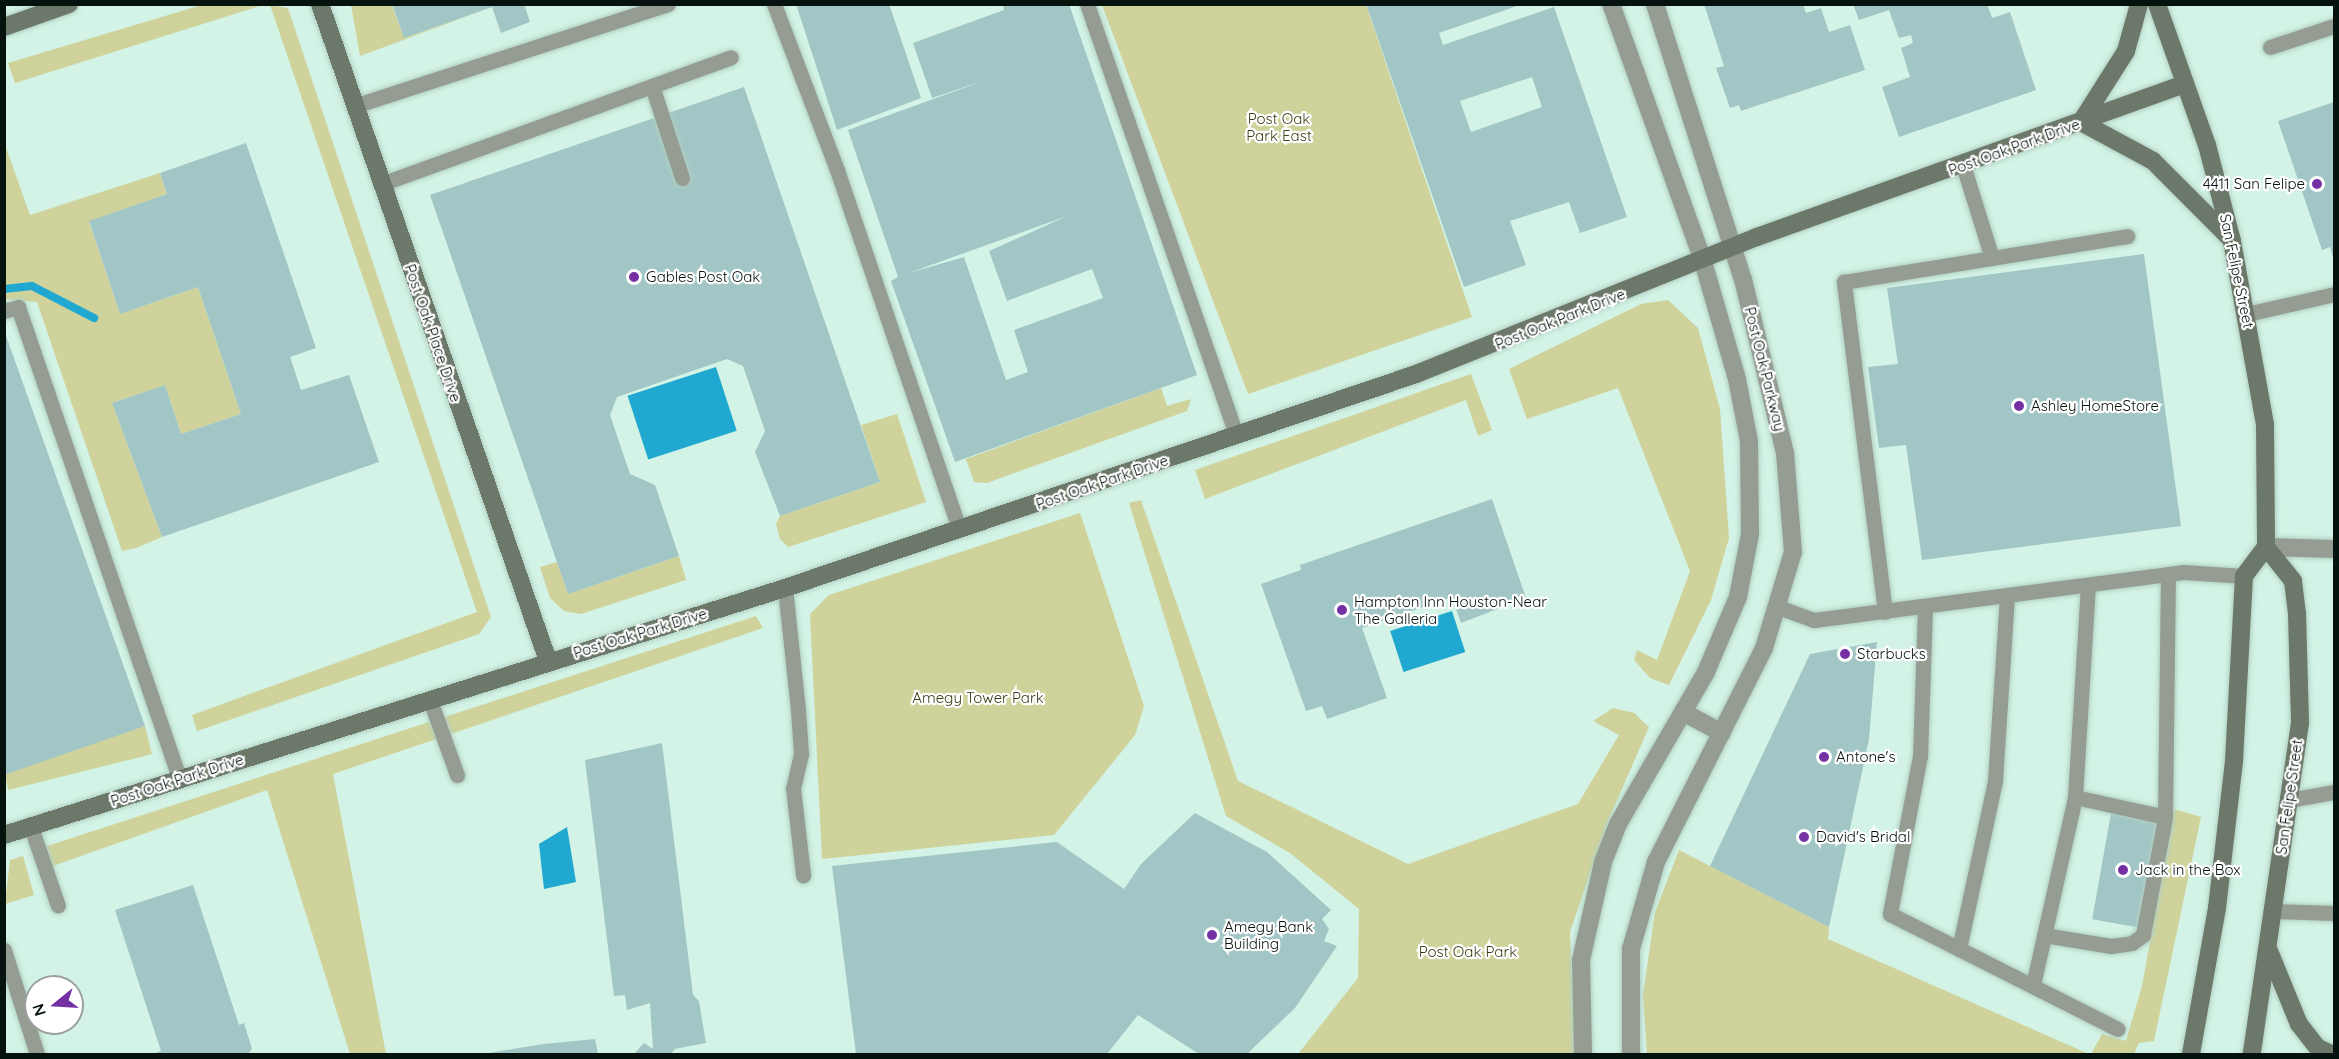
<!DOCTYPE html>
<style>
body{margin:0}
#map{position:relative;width:2339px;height:1059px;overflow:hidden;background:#d2f3e5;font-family:Quicksand,sans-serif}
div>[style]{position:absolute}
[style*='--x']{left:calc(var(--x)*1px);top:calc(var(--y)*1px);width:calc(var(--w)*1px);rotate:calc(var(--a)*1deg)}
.green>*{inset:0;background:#cfd39b;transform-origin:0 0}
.water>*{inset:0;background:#21a8d0;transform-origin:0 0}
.stream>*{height:8px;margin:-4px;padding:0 4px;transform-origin:4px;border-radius:4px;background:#21a8d0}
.building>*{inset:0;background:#a2c6c6;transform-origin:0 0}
.roads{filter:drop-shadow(0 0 2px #b1cfc2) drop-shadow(0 0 2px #b1cfc2)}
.lane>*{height:15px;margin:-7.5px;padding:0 7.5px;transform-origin:7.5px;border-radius:7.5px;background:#959d93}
.street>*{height:18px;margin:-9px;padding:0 9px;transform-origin:9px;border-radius:9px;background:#959d93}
.secondary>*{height:18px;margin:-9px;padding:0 9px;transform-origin:9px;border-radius:9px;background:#6c7869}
.dots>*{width:16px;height:16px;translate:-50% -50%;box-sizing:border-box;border:3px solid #fff;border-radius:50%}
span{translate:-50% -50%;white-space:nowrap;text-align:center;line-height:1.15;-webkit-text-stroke:4.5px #fff;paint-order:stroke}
.park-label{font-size:15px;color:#3c3e15}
.street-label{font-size:15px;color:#06120d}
.poi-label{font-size:15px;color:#06120d}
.right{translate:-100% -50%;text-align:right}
.left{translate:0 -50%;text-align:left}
.frame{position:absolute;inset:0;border:6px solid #06120d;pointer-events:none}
.north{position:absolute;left:24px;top:975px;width:60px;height:60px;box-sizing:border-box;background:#fff;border:2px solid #9ba09e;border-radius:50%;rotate:252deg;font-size:16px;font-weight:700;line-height:24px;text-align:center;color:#06120d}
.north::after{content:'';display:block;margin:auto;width:21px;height:27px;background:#7530a4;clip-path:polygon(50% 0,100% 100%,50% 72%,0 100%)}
</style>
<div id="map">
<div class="green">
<i style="clip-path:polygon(205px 4px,263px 5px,15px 83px,8px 63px)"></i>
<i style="clip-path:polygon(270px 5px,288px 8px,491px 617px,479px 634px,197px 731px,192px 715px,477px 612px)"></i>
<i style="clip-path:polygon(351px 5px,392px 5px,404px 38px,492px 7px,360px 56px)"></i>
<i style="clip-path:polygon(1102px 5px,1366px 5px,1472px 317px,1248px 394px)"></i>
<i style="clip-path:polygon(4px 142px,30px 215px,160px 173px,167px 194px,89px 222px,120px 314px,198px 287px,241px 414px,181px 434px,165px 385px,112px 403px,162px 537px,136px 548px,122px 551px,37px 302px,5px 299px)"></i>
<i style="clip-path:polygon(1668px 300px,1698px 328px,1720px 409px,1729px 538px,1711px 600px,1669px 685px,1650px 678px,1634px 660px,1637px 650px,1657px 660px,1690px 571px,1618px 388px,1527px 419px,1509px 369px,1641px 304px)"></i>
<i style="clip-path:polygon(1471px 374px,1492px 430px,1478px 436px,1466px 400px,1205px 499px,1195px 470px)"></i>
<i style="clip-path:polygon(1161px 388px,1167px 406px,1191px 399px,1187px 411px,987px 483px,974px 482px,966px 459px)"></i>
<i style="clip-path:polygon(897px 414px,926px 502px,788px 547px,780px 539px,776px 524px,780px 516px,880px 482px,861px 425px)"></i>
<i style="clip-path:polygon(1141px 500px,1238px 781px,1408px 864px,1578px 804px,1619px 735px,1593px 721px,1613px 708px,1634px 713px,1649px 727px,1608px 821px,1570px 932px,1575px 1054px,1298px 1054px,1358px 978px,1359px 909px,1290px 853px,1226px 816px,1129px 503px)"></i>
<i style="clip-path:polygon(1080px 513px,1144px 706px,1135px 735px,1054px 835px,822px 859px,810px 614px,829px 595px)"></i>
<i style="clip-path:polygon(679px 556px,686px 580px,581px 614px,564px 611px,550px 598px,540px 567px,557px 562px,568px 594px)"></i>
<i style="clip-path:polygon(756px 616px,763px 628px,333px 774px,386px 1054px,350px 1054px,267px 790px,50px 867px,44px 847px)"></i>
<i style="left:145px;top:726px;width:29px;height:148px;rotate:76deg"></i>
<i style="clip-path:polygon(2174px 809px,2201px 817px,2154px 1041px,2139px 1043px,2134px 1054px,2091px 1054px,2102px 1034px,2126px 1041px,2142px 986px)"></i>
<i style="clip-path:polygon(1679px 850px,1829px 927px,1828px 939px,2089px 1054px,1647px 1054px,1643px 995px,1655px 912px)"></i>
<i style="clip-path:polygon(23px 856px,34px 895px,5px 904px,10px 860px)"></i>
</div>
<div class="water">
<i style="left:716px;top:367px;width:67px;height:93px;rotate:72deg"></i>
<i style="left:1452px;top:611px;width:43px;height:65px;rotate:72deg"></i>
<i style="clip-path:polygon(567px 827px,576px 882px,544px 889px,539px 844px)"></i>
</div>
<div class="stream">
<i style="--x:4;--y:289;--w:28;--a:-6"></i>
<i style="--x:32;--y:286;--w:70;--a:27.3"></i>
</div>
<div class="building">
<i style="clip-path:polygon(392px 4px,524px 4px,530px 22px,501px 33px,492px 7px,404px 38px)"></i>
<i style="clip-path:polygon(796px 4px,889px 4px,921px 98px,837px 130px)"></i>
<i style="clip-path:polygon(evenodd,1003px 4px,1069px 4px,1197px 375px,955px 462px,891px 281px,898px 277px,848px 130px,983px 81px,932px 98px,913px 43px,1004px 10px,1003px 4px,1067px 216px,989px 251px,1007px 301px,1092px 269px,1103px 298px,1014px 330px,1028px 372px,1006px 380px,964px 257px,909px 273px,1067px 216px)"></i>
<i style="clip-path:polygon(evenodd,1366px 4px,1523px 4px,1439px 33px,1443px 45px,1554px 7px,1627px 217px,1580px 233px,1569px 202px,1510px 221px,1526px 265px,1464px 287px,1366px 4px,1532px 77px,1542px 107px,1471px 132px,1460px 101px,1532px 77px)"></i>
<i style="clip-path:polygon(1704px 4px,1803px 4px,1806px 13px,1821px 8px,1829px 32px,1850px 25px,1865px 70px,1741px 111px,1739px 105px,1730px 108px,1716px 68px,1724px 66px)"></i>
<i style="clip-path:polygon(1853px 4px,1987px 4px,1992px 18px,2010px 12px,2036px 90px,1899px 137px,1882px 87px,1910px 77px,1901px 48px,1913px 43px,1911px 35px,1899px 38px,1889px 10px,1859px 20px)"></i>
<i style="clip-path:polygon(744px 87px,880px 482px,780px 516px,755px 452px,765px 431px,743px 366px,727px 359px,617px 397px,610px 415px,630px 474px,655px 485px,679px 556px,568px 594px,430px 195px)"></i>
<i style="clip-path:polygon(2334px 102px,2334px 261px,2330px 247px,2322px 250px,2278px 121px)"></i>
<i style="clip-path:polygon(246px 143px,316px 348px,290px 357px,301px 390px,349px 375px,379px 462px,162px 537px,112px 403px,165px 385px,181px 434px,241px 414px,198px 287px,120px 314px,89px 221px,167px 194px,160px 173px)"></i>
<i style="clip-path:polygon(2144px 254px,2181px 526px,1922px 560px,1906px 445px,1879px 448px,1868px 367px,1898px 364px,1887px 288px)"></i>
<i style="clip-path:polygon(4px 330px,145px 726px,4px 775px)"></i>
<i style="clip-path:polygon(1492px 499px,1526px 598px,1461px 623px,1452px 597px,1362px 628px,1387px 698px,1327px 719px,1322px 706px,1306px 711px,1261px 584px,1301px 570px,1300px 565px)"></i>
<i style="clip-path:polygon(1877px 642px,1869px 739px,1829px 927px,1710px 866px,1810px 654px)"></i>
<i style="clip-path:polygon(662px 743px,693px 995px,699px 1001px,706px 1043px,675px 1049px,671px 1054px,634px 1054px,644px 1043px,653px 1049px,650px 1003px,627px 1010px,625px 995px,614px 996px,585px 760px)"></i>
<i style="clip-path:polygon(1195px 813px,1267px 852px,1331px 910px,1322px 919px,1329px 929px,1324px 941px,1337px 946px,1295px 1008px,1247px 1054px,1199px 1054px,1138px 1015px,1107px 1054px,856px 1054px,832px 866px,1057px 842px,1124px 889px,1141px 864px)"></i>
<i style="left:2111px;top:813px;width:50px;height:108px;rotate:10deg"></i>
<i style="clip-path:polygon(193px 885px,239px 1025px,244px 1023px,252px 1049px,248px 1054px,153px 1054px,161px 1051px,115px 910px)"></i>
<i style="clip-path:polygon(595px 1039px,598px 1054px,482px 1054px,544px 1044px)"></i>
</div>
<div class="roads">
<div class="lane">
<i style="--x:774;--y:4;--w:178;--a:69.2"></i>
<i style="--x:837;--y:170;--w:379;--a:71.2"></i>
<i style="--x:1087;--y:4;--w:456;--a:70.9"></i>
<i style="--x:2270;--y:47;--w:67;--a:-18.2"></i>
<i style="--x:652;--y:86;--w:97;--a:71.9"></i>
<i style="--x:354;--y:106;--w:330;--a:-18"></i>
<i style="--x:1963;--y:165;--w:97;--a:72.7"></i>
<i style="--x:381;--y:184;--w:372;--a:-19.9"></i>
<i style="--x:4;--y:311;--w:15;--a:-16"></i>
<i style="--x:18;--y:307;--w:499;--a:71.1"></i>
<i style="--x:2247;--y:314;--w:89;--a:-12.9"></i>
<i style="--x:785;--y:588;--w:123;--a:83.9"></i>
<i style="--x:798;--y:710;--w:44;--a:86.1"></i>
<i style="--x:801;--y:754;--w:35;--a:103"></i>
<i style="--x:793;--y:788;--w:88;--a:83.4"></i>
<i style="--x:1778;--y:607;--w:38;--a:20"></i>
<i style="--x:1814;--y:620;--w:372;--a:-7.4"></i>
<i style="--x:2183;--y:572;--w:61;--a:3.8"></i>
<i style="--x:1925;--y:607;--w:149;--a:91.9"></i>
<i style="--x:1920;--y:756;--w:161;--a:100.8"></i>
<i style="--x:1890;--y:914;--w:255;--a:26.8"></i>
<i style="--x:1885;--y:612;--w:333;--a:-97.1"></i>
<i style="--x:1844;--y:282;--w:287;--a:-9.2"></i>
<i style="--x:430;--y:700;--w:80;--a:70.2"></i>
<i style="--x:2075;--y:797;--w:92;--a:12.5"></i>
<i style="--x:2289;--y:800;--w:46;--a:-10.1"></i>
<i style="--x:31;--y:827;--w:83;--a:71.1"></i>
<i style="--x:2273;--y:911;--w:61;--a:1.9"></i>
<i style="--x:2044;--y:935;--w:68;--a:9.3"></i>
<i style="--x:2111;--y:946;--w:21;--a:-8"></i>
<i style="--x:2132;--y:943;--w:14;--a:-36"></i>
<i style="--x:2143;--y:935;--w:120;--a:-79.4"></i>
<i style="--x:2165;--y:817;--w:243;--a:-89.3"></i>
<i style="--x:1959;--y:949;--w:172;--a:-77.9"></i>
<i style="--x:1995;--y:781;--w:185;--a:-86.3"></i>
<i style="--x:4;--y:950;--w:109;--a:72.4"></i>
<i style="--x:2033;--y:985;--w:193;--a:-77.4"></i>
<i style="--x:2075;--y:797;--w:212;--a:-86.5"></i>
</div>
<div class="street">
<i style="--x:2266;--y:547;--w:68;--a:1.7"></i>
<i style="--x:1683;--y:712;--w:44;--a:28.3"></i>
<i style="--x:1583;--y:1054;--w:94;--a:-91.2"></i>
<i style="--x:1581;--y:960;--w:100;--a:-77.3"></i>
<i style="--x:1603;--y:862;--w:41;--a:-68.5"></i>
<i style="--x:1618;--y:824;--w:176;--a:-59.9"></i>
<i style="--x:1706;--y:672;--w:82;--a:-66.9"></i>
<i style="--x:1738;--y:597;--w:64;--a:-79.2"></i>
<i style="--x:1750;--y:534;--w:93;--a:-90.6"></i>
<i style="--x:1749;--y:441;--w:63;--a:-101"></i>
<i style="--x:1737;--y:379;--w:126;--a:-106.1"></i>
<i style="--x:1702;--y:258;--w:270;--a:-109.7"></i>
<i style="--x:1631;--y:1054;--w:105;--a:-90"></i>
<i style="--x:1631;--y:949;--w:91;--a:-74"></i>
<i style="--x:1656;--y:862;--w:240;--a:-63.2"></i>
<i style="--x:1764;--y:648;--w:100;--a:-73.2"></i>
<i style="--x:1793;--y:552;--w:99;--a:-94.6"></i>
<i style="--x:1785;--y:453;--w:178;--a:-103.6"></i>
<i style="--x:1743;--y:280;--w:290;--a:-107.7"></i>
</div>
<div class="secondary">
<i style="--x:320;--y:4;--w:695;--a:70.86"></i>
<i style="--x:2157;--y:4;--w:150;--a:70.5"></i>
<i style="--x:2207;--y:145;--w:99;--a:75.4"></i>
<i style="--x:2232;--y:241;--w:187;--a:79.8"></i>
<i style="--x:2265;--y:425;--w:122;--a:89.5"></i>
<i style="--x:2266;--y:547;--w:43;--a:51.5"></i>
<i style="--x:2293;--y:581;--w:33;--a:83"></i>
<i style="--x:2297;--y:614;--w:109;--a:88.4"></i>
<i style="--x:2300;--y:723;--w:334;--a:98.3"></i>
<i style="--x:4;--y:27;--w:69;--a:-19.5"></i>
<i style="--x:2081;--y:122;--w:82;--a:28.4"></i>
<i style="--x:2153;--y:161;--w:110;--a:45"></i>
<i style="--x:2081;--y:122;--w:84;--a:-57.6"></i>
<i style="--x:2126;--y:51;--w:49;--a:-74.5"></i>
<i style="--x:4;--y:835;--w:819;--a:-17.55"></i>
<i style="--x:785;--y:588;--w:666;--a:-18.73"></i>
<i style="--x:1416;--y:374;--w:367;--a:-21.9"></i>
<i style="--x:1757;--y:237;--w:454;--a:-19.7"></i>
<i style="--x:2269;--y:951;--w:79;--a:67.7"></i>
<i style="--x:2299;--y:1024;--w:31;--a:52"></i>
<i style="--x:2318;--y:1048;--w:14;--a:25"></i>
<i style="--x:2191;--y:1054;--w:148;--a:-79.9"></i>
<i style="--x:2217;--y:908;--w:148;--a:-83.4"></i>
<i style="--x:2234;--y:761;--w:185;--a:-86.9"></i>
<i style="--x:2244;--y:576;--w:36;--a:-53"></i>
</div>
</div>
<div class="dots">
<i style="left:2317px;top:184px;background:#7530a4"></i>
<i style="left:634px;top:277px;background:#7530a4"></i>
<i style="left:2019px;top:406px;background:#7530a4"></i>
<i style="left:1342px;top:610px;background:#7530a4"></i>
<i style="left:1845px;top:654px;background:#7530a4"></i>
<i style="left:1824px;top:757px;background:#7530a4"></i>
<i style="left:1804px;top:837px;background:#7530a4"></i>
<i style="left:2123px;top:870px;background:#7530a4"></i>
<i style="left:1212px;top:935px;background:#7530a4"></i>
</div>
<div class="park-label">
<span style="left:1279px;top:127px">Post Oak<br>Park East</span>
<span style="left:978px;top:698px">Amegy Tower Park</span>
<span style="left:1468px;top:952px">Post Oak Park</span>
</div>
<div class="street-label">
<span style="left:2014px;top:147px;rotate:-20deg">Post Oak Park Drive</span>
<span style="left:2237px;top:271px;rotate:78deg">San Felipe Street</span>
<span style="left:1560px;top:319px;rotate:-22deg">Post Oak Park Drive</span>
<span style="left:433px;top:333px;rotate:71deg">Post Oak Place Drive</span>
<span style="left:1765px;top:369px;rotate:76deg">Post Oak Parkway</span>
<span style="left:1102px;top:482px;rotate:-19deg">Post Oak Park Drive</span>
<span style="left:640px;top:633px;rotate:-17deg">Post Oak Park Drive</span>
<span style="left:177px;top:780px;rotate:-18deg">Post Oak Park Drive</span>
<span style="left:2289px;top:797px;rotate:-82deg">San Felipe Street</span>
</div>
<div class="poi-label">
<span class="right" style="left:2305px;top:184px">4411 San Felipe</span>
<span class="left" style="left:646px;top:277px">Gables Post Oak</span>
<span class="left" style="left:2031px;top:406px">Ashley HomeStore</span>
<span class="left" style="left:1354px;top:610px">Hampton Inn Houston-Near<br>The Galleria</span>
<span class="left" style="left:1857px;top:654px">Starbucks</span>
<span class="left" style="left:1836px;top:757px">Antone's</span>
<span class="left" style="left:1816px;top:837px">David's Bridal</span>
<span class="left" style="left:2135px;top:870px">Jack in the Box</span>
<span class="left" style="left:1224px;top:935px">Amegy Bank<br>Building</span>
</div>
<div class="frame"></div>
<div class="north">N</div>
</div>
